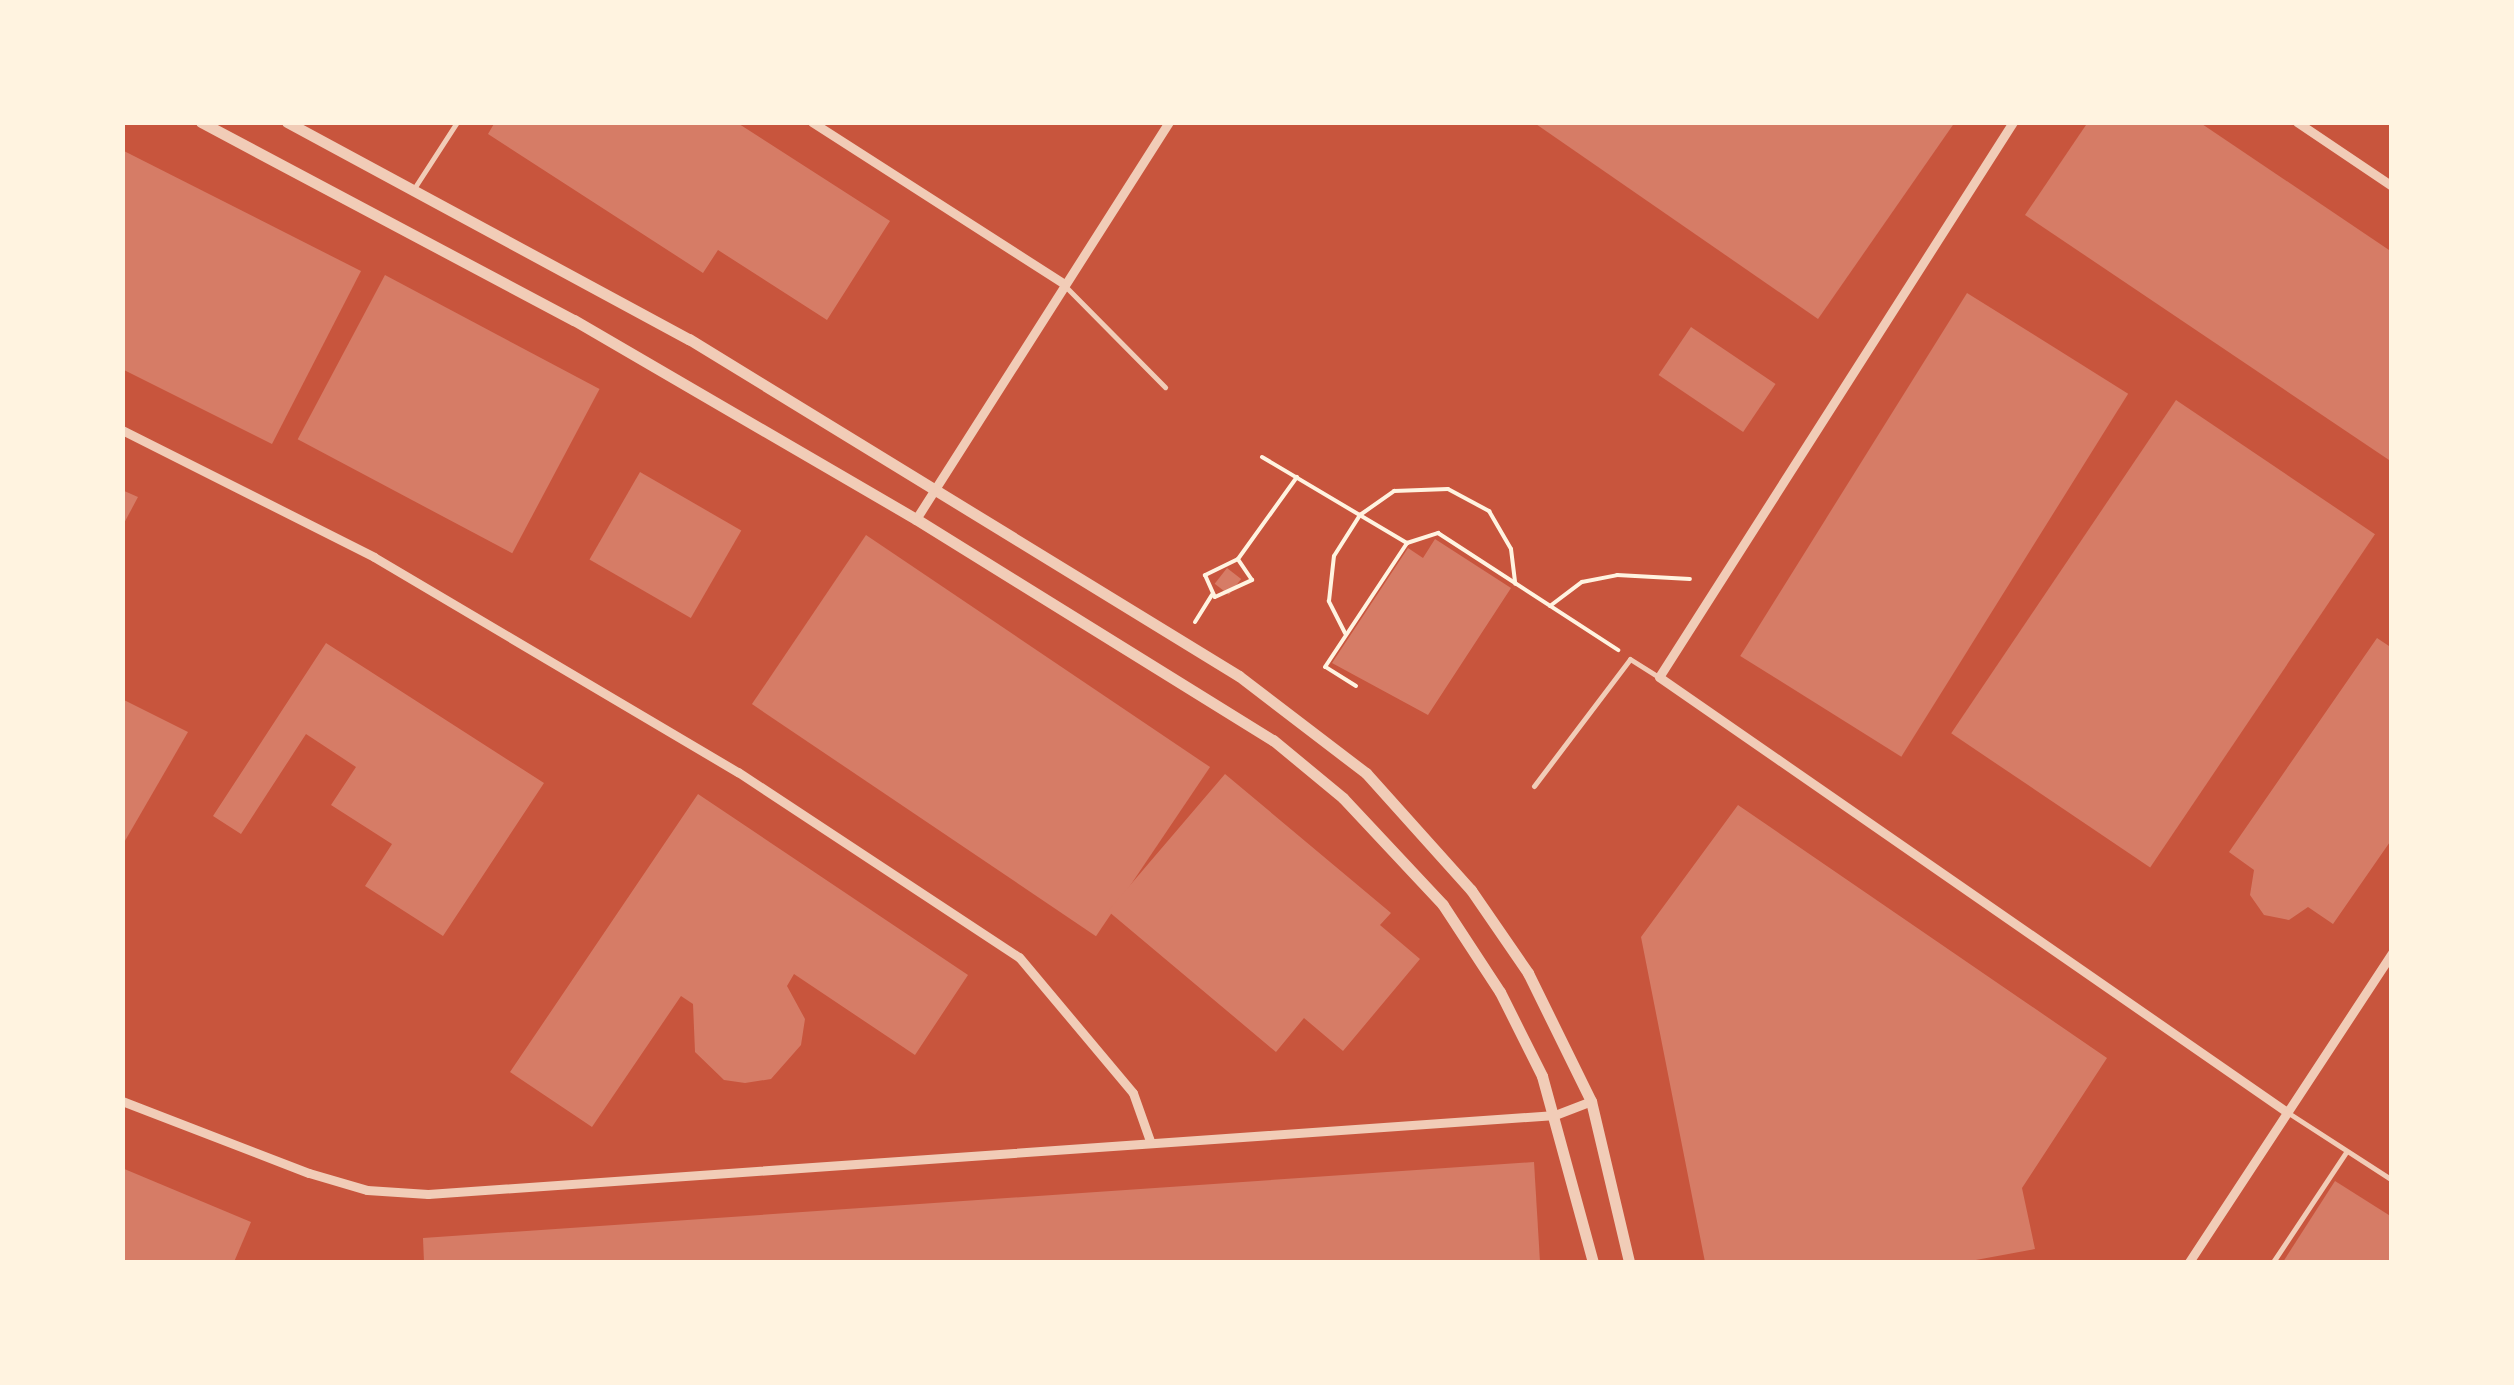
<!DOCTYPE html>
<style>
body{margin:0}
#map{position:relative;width:2514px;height:1385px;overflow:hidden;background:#c8553d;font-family:"Work Sans",sans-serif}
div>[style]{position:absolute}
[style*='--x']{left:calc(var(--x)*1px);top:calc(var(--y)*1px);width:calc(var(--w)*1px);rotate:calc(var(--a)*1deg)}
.building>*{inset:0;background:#d67c66;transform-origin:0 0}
.path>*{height:4px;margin:-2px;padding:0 2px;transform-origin:2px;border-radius:2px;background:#fff3e0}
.service>*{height:5px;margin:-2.5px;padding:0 2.5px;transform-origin:2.5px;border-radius:2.5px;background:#f1ccb7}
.minor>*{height:9px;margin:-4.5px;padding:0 4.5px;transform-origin:4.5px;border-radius:4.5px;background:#f1ccb7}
.tertiary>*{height:11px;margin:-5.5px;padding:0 5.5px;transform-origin:5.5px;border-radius:5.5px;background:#f1ccb7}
span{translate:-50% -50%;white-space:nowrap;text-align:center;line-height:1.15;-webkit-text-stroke:10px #fff3e0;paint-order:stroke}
.frame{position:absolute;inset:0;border:125px solid #fff3e0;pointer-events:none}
</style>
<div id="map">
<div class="building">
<i style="clip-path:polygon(495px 122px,736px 122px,890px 221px,827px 320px,718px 250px,703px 273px,488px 134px)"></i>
<i style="clip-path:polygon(1533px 122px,1955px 122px,1818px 319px)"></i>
<i style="clip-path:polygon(2088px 122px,2199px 122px,2392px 252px,2392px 462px,2025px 215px)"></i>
<i style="clip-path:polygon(122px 150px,361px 271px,272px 444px,122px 369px)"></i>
<i style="left:385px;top:275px;width:243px;height:186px;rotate:28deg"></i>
<i style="left:1967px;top:293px;width:190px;height:428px;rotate:32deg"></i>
<i style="left:1691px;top:327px;width:102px;height:58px;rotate:34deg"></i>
<i style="left:2176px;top:400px;width:240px;height:402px;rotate:34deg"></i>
<i style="left:640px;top:472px;width:117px;height:101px;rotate:30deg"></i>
<i style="clip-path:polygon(122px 490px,138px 497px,122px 527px)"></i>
<i style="left:866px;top:535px;width:415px;height:204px;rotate:34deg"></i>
<i style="clip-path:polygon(1435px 539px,1511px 588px,1428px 715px,1332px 663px,1408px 548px,1423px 558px)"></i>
<i style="left:1227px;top:568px;width:18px;height:20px;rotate:38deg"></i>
<i style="clip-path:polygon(2377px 638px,2392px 648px,2392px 839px,2333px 924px,2308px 907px,2289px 920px,2264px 915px,2250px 895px,2254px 870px,2229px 852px)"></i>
<i style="clip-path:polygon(326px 643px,544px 783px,443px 936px,365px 886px,392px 844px,331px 805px,356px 767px,306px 734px,241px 834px,213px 816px)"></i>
<i style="clip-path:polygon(122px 699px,188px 732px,122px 846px)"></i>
<i style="clip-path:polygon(1225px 774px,1391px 913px,1380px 925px,1420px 959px,1343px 1051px,1304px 1018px,1276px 1052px,1108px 911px)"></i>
<i style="clip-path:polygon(698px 794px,968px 975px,915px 1055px,794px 974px,787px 986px,805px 1019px,801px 1045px,771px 1079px,745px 1083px,724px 1080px,695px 1052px,693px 1004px,681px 996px,592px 1127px,510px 1072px)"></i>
<i style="clip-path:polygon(1738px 805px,2107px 1058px,2022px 1188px,2035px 1249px,1965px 1262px,1705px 1262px,1641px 937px)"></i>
<i style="clip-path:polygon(1534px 1162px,1540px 1262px,424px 1262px,423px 1238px)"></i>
<i style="clip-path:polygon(122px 1168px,251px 1222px,234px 1262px,122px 1262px)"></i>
<i style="clip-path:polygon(2335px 1181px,2392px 1217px,2392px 1262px,2283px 1262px)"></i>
</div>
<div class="path">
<i style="--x:1262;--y:457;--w:169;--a:30.7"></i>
<i style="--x:1238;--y:559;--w:37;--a:154"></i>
<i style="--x:1205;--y:575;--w:24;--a:66"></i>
<i style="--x:1215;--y:597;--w:41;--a:-24.7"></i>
<i style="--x:1252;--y:580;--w:25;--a:-124"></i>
<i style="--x:1238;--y:559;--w:101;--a:-54.3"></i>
<i style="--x:1550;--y:606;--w:40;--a:-37"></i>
<i style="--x:1582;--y:582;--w:36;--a:-11"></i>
<i style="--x:1617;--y:575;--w:73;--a:3.1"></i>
<i style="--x:1195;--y:622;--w:32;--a:-58"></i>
<i style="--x:1345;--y:633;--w:36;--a:-117"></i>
<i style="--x:1329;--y:601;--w:45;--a:-83.7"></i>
<i style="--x:1334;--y:556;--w:49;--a:-57.6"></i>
<i style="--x:1360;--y:515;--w:42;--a:-35.2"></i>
<i style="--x:1394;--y:491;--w:54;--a:-2.1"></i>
<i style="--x:1448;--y:489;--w:47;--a:28.2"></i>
<i style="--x:1489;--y:511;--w:44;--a:59.9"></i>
<i style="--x:1511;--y:549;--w:35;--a:83"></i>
<i style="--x:1356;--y:686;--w:36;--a:-148"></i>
<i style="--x:1325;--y:667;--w:149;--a:-56.5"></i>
<i style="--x:1407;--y:543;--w:33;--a:-18"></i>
<i style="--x:1438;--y:533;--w:215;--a:33"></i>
</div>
<div class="service">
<i style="--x:415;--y:187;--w:77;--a:-57.1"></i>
<i style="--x:1066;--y:287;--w:141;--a:45.3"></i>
<i style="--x:1534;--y:786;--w:159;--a:-52.9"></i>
<i style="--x:1630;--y:659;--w:34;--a:32"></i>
<i style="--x:2287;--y:1112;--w:125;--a:32.9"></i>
<i style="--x:2273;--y:1262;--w:132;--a:-56.4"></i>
</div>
<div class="minor">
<i style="--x:812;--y:122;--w:300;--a:32.7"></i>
<i style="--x:2013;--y:122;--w:658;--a:122.53"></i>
<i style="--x:1659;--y:677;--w:764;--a:34.71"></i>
<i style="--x:2297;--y:122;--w:115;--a:34"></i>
<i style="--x:122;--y:430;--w:282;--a:26.7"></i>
<i style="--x:374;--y:557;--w:423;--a:30.6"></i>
<i style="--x:738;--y:772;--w:336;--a:33.4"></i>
<i style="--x:1019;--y:957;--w:177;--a:50"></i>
<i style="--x:1133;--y:1093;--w:51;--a:70.5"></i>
<i style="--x:916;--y:519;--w:471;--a:-57.5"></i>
<i style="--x:122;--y:1101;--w:200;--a:21.1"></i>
<i style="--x:309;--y:1173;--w:60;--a:16.3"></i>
<i style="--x:367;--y:1190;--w:61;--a:3.8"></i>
<i style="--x:428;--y:1194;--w:1130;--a:-4.01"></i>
<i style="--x:1555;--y:1115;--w:39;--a:-21"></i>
<i style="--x:2189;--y:1262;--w:370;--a:-56.7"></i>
</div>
<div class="tertiary">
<i style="--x:201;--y:122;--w:422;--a:28"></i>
<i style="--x:574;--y:320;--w:396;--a:30.2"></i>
<i style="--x:916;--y:519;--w:420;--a:31.8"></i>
<i style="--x:1273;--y:740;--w:91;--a:39.6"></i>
<i style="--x:1343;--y:798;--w:146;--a:46.9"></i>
<i style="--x:1443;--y:905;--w:104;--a:56.8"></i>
<i style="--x:1500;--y:992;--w:94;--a:63.4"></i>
<i style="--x:1542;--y:1076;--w:193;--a:74.7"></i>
<i style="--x:287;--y:122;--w:457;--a:28.4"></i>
<i style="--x:689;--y:339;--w:645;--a:31.5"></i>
<i style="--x:1239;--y:676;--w:160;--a:37.4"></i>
<i style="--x:1366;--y:773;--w:157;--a:48.1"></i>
<i style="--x:1471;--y:890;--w:101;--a:55.5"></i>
<i style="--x:1528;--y:973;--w:143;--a:63.8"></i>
<i style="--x:1591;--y:1101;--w:165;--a:76.7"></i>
</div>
<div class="frame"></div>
</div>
